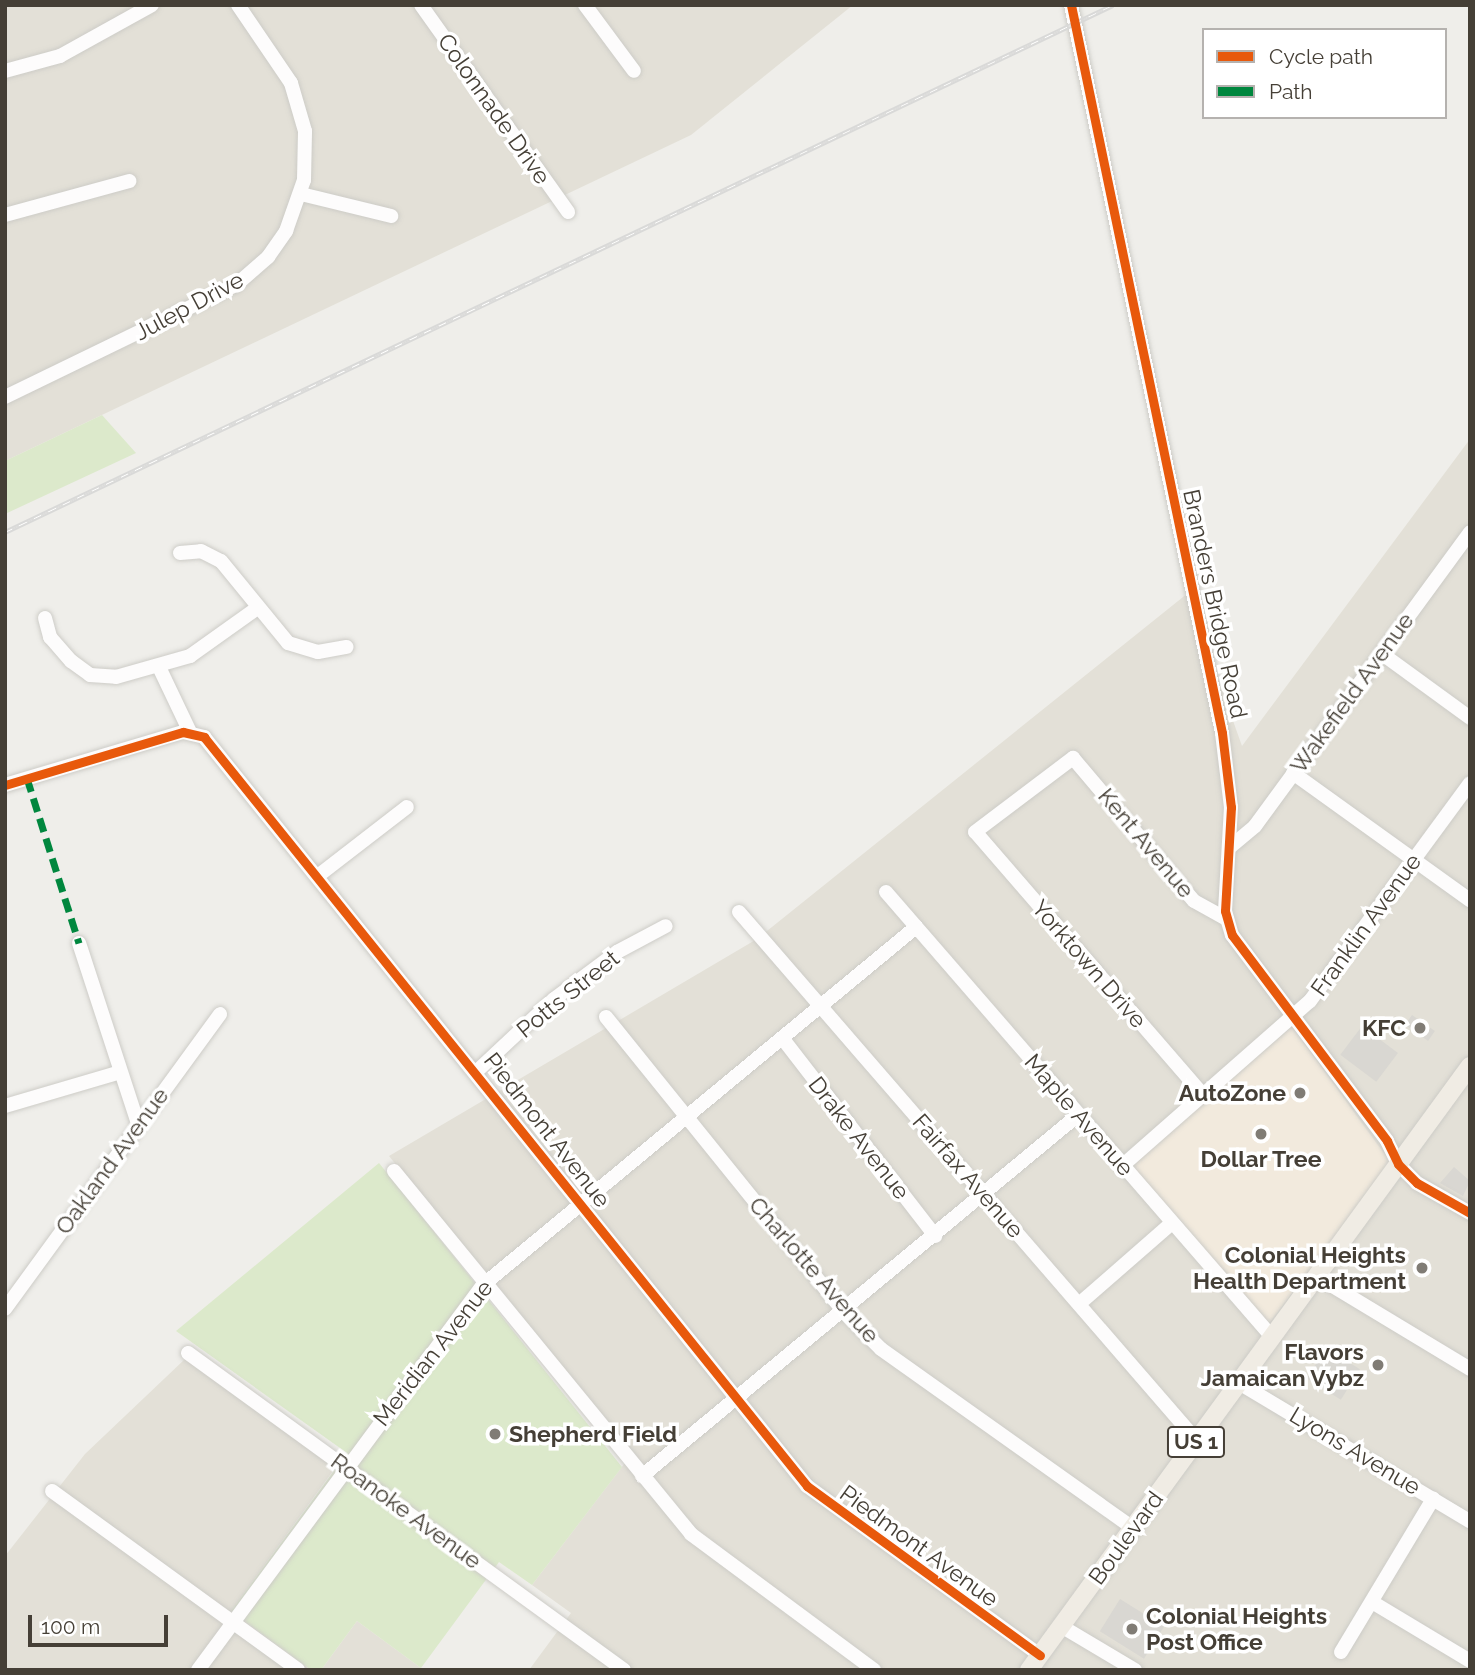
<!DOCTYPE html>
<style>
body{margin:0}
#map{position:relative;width:1475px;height:1675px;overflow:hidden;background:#efeeea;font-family:Raleway,sans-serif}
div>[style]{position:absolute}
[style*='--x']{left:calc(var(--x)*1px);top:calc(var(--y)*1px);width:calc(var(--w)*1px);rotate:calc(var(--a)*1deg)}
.residential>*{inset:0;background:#e3e0d7}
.commercial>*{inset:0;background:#f2eadd}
.green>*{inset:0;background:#dce9cb}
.building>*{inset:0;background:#d9d7d2;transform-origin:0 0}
.roads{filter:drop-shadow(0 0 2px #cdccc7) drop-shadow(0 0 2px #cdccc7)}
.minor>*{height:14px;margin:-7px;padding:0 7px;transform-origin:7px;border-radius:7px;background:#fdfcfc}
.major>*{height:18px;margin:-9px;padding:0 9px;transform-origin:9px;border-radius:9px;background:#f0ece4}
.rail>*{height:5px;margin-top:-2.5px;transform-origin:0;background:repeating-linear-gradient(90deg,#fff 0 8px,#d9d9d8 0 16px);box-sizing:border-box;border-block:2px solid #d9d9d8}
.quiet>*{height:7px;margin-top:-3.5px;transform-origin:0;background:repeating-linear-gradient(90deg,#00873e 0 14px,transparent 0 21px)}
.cycleway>*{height:9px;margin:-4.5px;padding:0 4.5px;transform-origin:4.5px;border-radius:4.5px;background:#e8590c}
.dots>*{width:19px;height:19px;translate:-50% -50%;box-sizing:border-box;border:4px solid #fff;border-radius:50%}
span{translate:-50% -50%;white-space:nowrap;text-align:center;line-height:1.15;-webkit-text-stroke:7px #fff;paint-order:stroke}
.shield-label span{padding:2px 5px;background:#fff;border:2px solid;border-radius:5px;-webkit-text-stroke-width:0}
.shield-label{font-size:21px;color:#453f36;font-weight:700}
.street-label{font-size:23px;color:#453f36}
.poi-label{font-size:23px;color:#453f36;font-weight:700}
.right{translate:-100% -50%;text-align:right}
.left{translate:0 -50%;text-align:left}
.frame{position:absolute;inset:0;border:7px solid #453f36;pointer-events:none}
.legend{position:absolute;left:1202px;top:28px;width:245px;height:91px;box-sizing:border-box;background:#fff;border:2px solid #b5b2af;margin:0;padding:9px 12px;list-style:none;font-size:21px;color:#453f36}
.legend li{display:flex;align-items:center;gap:14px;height:35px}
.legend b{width:35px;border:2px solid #b5b2af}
.scale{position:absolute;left:28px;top:1615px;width:140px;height:32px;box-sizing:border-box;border:4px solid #453f36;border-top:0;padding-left:9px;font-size:21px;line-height:24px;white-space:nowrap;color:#453f36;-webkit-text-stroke:5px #fff;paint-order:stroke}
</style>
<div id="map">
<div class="residential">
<i style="clip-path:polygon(5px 5px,853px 5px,691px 135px,5px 461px)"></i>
<i style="clip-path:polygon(1470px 439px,1470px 1670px,529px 1670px,571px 1613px,532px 1585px,631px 1455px,389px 1156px,757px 939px,1193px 589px,1200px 628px,1242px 746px)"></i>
<i style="clip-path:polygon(185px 1359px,335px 1468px,231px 1611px,311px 1670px,5px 1670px,5px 1556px,85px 1454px)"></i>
<i style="clip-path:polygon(357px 1621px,421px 1668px,421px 1670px,321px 1670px)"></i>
</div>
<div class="commercial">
<i style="clip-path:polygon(1292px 1027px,1391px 1163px,1267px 1326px,1131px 1165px)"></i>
</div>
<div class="green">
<i style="clip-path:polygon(102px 415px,136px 453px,5px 514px,5px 461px)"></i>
<i style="clip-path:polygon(379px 1163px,622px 1467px,532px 1585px,499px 1562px,421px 1668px,357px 1621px,321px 1670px,311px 1670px,231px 1611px,347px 1453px,176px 1331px)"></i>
</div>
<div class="building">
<i style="left:1412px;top:1015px;width:28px;height:12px;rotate:35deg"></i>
<i style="left:1362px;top:1026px;width:45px;height:36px;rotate:37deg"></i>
<i style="clip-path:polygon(1454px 1167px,1470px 1181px,1463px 1196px,1440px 1183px)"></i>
<i style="left:1326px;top:1348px;width:40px;height:36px;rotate:32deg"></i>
<i style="left:1120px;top:1599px;width:52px;height:38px;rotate:32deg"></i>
</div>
<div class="roads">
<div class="minor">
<i style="--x:421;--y:5;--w:254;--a:54.6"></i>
<i style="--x:585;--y:5;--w:82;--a:53.4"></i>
<i style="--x:1071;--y:5;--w:743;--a:78.28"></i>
<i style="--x:1222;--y:733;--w:75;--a:83.1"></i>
<i style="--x:1231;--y:807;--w:104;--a:93.3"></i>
<i style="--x:1225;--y:911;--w:25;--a:74"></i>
<i style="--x:1232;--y:935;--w:258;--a:53"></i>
<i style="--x:1387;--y:1141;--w:25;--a:64"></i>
<i style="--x:1398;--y:1164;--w:27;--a:45"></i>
<i style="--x:1417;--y:1183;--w:61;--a:29.5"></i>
<i style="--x:5;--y:71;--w:57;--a:-15.3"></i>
<i style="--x:60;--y:56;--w:105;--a:-29"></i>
<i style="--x:301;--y:194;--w:93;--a:13.7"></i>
<i style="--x:5;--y:215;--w:129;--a:-15.3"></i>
<i style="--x:5;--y:397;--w:257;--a:-25.9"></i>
<i style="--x:236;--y:285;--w:43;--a:-41.2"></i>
<i style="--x:268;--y:257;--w:32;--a:-55"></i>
<i style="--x:286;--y:231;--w:54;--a:-70.6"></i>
<i style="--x:304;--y:180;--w:49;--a:-88.8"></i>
<i style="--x:305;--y:131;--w:50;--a:-106.3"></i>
<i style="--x:291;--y:83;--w:94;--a:-124.2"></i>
<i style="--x:180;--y:553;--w:21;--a:-5"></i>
<i style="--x:201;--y:551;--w:22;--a:27"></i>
<i style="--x:221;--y:561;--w:106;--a:50.7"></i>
<i style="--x:288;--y:643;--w:31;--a:17"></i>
<i style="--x:318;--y:652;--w:29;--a:-10"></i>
<i style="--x:45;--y:618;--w:20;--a:75"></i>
<i style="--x:50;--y:637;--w:32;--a:49"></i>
<i style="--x:71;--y:661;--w:24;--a:36"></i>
<i style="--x:90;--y:675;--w:26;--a:4"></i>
<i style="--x:116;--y:677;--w:77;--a:-15.8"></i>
<i style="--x:190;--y:656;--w:81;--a:-35.5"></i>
<i style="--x:1381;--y:653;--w:110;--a:36.1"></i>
<i style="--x:159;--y:667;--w:72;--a:64.5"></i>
<i style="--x:1293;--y:773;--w:218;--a:35.7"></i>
<i style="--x:5;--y:785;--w:186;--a:-16.6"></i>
<i style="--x:183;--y:732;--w:22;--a:13"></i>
<i style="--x:204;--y:737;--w:962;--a:51.16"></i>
<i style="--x:807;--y:1486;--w:288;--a:36"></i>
<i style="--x:1229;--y:848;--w:34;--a:-40"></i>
<i style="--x:1255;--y:826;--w:364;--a:-53.8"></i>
<i style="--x:319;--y:875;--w:111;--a:-37.7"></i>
<i style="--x:886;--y:892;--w:589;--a:49.06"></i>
<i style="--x:739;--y:912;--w:700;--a:49.11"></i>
<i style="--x:79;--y:943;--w:190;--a:71.9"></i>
<i style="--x:606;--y:1017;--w:379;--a:51.1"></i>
<i style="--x:844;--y:1312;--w:52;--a:45"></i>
<i style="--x:881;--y:1349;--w:309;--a:35.4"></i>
<i style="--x:783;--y:1039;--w:249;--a:52.3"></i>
<i style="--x:477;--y:1071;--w:105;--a:-43.1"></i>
<i style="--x:554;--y:999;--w:79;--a:-36.7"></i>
<i style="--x:617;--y:952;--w:55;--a:-28"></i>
<i style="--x:1204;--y:1096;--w:349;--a:-130.9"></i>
<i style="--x:975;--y:832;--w:123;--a:-37.1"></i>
<i style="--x:1073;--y:758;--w:187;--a:49.8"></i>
<i style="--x:1194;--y:901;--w:38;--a:29"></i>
<i style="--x:5;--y:1106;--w:117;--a:-16.4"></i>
<i style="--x:1122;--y:1166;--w:250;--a:-41.3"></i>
<i style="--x:1310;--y:1001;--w:270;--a:-53.7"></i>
<i style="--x:394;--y:1171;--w:469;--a:50.7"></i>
<i style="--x:691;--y:1534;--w:228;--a:36.6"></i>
<i style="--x:1316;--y:1276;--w:180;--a:31.1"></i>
<i style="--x:1079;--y:1304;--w:123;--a:-41.1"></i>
<i style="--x:5;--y:1309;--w:365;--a:-53.9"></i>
<i style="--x:188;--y:1353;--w:539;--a:36.02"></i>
<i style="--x:1239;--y:1383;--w:269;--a:30.9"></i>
<i style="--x:642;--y:1476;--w:566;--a:-39.62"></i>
<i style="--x:52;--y:1491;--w:304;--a:36"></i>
<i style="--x:1372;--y:1602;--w:114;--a:31"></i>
<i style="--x:1061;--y:1626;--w:86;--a:30.7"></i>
<i style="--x:1341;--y:1652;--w:179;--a:-59"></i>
<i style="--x:198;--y:1670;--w:479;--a:-53.5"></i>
<i style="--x:483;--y:1285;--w:562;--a:-39.58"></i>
</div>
<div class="major">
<i style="--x:1029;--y:1670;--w:748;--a:-53.87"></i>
</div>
</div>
<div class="rail">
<i style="--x:5;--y:532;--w:1227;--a:-25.44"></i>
</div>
<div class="quiet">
<i style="--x:27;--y:778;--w:173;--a:72.5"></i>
</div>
<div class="cycleway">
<i style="--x:1071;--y:5;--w:743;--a:78.28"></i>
<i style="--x:1222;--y:733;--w:75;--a:83.1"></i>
<i style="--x:1231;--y:807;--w:104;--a:93.3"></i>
<i style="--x:1225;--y:911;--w:25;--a:74"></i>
<i style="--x:1232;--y:935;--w:258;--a:53"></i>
<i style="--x:1387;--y:1141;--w:25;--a:64"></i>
<i style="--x:1398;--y:1164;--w:27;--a:45"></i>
<i style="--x:1417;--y:1183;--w:61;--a:29.5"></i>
<i style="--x:5;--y:785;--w:186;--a:-16.6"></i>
<i style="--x:183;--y:732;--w:22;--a:13"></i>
<i style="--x:204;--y:737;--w:962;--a:51.16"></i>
<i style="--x:807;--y:1486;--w:288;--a:36"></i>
</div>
<div class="dots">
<i style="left:1420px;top:1028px;background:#807c75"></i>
<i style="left:1300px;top:1093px;background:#807c75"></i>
<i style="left:1261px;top:1134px;background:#807c75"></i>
<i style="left:1422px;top:1268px;background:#807c75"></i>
<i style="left:1378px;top:1365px;background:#807c75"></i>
<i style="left:495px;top:1434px;background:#807c75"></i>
<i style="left:1132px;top:1629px;background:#807c75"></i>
</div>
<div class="shield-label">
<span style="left:1196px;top:1442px">US 1</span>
</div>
<div class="street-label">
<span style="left:494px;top:109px;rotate:55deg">Colonnade Drive</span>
<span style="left:189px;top:306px;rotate:-28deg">Julep Drive</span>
<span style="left:1215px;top:604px;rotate:78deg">Branders Bridge Road</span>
<span style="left:1352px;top:693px;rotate:-54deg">Wakefield Avenue</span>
<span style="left:1146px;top:843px;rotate:50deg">Kent Avenue</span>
<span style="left:1366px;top:925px;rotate:-54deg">Franklin Avenue</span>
<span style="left:1089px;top:964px;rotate:49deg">Yorktown Drive</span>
<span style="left:568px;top:994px;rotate:-39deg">Potts Street</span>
<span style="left:1079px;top:1115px;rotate:49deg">Maple Avenue</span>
<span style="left:547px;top:1130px;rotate:52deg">Piedmont Avenue</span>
<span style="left:859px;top:1138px;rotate:52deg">Drake Avenue</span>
<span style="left:112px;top:1161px;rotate:-54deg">Oakland Avenue</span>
<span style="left:968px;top:1176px;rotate:49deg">Fairfax Avenue</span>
<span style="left:814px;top:1270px;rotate:49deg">Charlotte Avenue</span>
<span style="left:433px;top:1353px;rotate:-52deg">Meridian Avenue</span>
<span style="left:1355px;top:1451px;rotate:31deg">Lyons Avenue</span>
<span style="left:406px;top:1511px;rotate:36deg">Roanoke Avenue</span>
<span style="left:1126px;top:1538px;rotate:-54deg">Boulevard</span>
<span style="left:919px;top:1546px;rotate:36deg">Piedmont Avenue</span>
</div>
<div class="poi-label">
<span class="right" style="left:1406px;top:1028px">KFC</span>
<span class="right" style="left:1286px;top:1093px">AutoZone</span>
<span style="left:1261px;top:1159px">Dollar Tree</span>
<span class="right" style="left:1406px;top:1268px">Colonial Heights<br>Health Department</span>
<span class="right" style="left:1364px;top:1365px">Flavors<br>Jamaican Vybz</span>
<span class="left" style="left:509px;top:1434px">Shepherd Field</span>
<span class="left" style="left:1146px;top:1629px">Colonial Heights<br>Post Office</span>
</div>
<div class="frame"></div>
<ul class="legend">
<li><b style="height:9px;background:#e8590c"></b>Cycle path</li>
<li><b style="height:9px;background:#00873e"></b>Path</li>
</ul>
<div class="scale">100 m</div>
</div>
